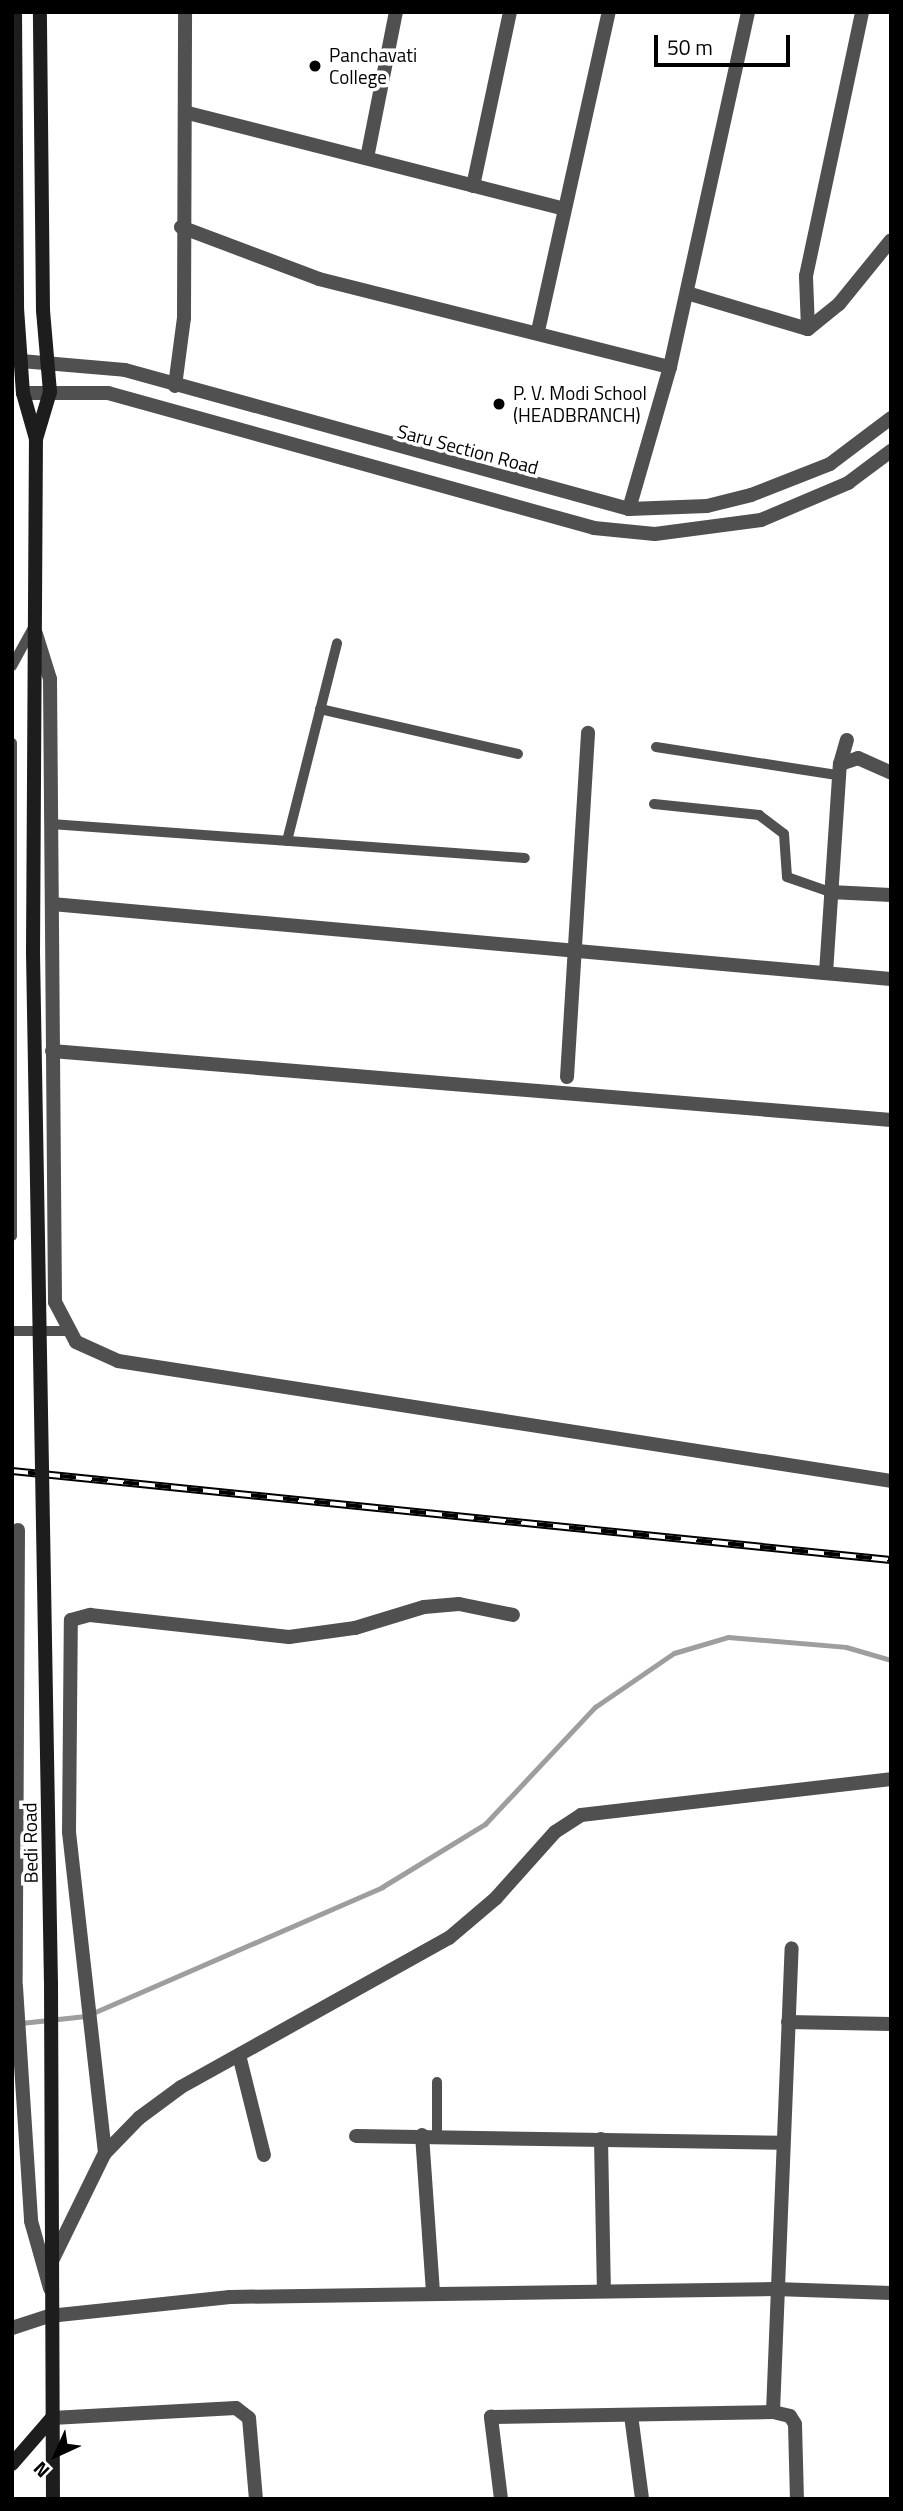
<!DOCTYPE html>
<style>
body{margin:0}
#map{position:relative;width:903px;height:2511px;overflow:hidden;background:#fff;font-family:"Titillium Web",sans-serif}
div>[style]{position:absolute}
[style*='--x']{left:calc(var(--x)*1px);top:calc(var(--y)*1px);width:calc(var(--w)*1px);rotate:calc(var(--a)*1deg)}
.stream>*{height:5px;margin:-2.5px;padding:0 2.5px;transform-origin:2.5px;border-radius:2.5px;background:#9e9e9e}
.service>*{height:10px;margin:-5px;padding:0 5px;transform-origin:5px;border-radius:5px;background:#505050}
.minor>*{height:14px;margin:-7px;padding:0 7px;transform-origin:7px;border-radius:7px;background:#505050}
.tertiary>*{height:14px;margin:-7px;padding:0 7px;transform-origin:7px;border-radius:7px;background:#505050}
.secondary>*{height:14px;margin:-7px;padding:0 7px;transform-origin:7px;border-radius:7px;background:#1d1d1d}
.rail>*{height:8px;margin-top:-4px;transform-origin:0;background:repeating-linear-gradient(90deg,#fff 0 16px,#000 0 32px);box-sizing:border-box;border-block:2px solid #000}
.secondary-bridge>*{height:14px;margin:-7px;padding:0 7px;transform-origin:7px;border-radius:7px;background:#1d1d1d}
.dots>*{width:19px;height:19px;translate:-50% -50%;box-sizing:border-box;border:4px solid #fff;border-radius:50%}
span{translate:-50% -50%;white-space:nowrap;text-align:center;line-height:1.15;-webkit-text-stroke:7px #fff;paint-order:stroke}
.poi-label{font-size:19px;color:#000}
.left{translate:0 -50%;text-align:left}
.street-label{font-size:19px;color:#000}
.frame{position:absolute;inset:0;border:14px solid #000;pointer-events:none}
.north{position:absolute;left:21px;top:2420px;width:70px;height:70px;-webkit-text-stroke:5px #fff;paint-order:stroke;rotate:225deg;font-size:19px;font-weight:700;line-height:28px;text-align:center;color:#000}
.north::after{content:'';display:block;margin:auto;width:24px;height:32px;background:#000;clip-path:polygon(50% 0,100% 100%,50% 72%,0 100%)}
.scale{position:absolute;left:654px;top:35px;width:136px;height:32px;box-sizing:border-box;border:4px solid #000;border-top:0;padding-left:9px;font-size:21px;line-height:24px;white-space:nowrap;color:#000;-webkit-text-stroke:5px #fff;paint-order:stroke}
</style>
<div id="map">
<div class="stream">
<i style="--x:21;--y:2023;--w:65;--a:-6.1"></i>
<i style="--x:86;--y:2016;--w:323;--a:-23.5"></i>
<i style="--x:382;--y:1887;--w:121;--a:-31.5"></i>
<i style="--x:485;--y:1824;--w:161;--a:-46.8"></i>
<i style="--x:595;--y:1707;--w:96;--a:-34.4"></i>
<i style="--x:674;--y:1653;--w:56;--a:-16.5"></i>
<i style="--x:728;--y:1637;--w:118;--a:4.8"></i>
<i style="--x:846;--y:1647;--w:47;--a:16.1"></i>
</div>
<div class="service">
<i style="--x:12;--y:666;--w:46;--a:-61.2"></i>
<i style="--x:320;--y:709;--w:203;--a:12.8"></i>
<i style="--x:12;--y:743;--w:493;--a:90"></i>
<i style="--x:656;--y:747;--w:183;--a:8.8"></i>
<i style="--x:654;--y:804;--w:106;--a:6"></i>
<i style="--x:759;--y:815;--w:31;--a:37"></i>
<i style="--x:784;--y:834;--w:43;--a:86"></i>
<i style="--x:787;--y:877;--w:46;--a:19.2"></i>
<i style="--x:51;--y:824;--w:475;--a:4.1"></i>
<i style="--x:287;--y:841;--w:204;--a:-75.8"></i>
<i style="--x:12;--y:1331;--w:52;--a:0"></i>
<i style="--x:437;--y:2136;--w:54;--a:-90"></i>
</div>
<div class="minor">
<i style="--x:188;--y:113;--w:388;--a:14.3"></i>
<i style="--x:367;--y:158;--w:149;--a:-78.8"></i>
<i style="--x:473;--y:186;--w:178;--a:-78"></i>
<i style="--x:181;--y:227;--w:147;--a:20.6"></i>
<i style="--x:319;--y:279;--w:362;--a:14.1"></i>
<i style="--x:687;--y:293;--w:126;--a:16.6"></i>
<i style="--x:808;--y:329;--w:53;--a:-92.2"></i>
<i style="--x:806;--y:276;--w:270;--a:-78"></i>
<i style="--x:808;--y:329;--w:40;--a:-39"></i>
<i style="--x:839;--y:304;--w:82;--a:-50.9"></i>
<i style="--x:538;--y:331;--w:327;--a:-77.5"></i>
<i style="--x:175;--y:386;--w:69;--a:-82.5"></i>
<i style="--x:184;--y:318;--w:306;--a:-89.8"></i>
<i style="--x:629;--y:509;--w:148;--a:-73.9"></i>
<i style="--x:670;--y:367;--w:363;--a:-77.6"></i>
<i style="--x:36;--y:634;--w:47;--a:72.7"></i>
<i style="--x:50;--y:679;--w:623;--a:89.54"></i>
<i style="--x:55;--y:1302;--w:45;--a:62.3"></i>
<i style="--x:76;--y:1342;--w:46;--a:24.3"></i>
<i style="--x:118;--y:1361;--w:782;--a:8.82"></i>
<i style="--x:840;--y:764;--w:25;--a:-74"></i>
<i style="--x:830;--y:892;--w:61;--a:2.8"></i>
<i style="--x:52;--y:904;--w:842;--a:5.11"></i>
<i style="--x:826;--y:973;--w:209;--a:-86.2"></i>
<i style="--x:840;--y:764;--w:19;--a:-18"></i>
<i style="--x:858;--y:758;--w:36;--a:24"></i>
<i style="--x:52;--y:1051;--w:842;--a:4.7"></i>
<i style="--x:567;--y:1077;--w:345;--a:-86.5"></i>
<i style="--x:18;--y:1530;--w:457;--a:90.3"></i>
<i style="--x:16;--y:1987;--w:234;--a:86.3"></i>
<i style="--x:31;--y:2221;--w:70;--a:74.2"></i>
<i style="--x:788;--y:2022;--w:103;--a:1.1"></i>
<i style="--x:239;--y:2055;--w:103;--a:76"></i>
<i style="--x:422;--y:2135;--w:159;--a:86"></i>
<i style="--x:356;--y:2136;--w:426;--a:0.9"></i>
<i style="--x:601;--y:2139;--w:152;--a:88.9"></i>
<i style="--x:105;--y:2153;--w:323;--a:-96.4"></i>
<i style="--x:69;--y:1832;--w:212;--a:-89.5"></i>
<i style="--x:71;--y:1620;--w:20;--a:-15"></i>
<i style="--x:90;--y:1615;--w:200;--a:6.3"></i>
<i style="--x:289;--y:1637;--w:67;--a:-7.8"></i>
<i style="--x:355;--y:1628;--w:72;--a:-16.9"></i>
<i style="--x:424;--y:1607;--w:35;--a:-5"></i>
<i style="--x:459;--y:1604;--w:55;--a:11.5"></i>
<i style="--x:51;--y:2263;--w:123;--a:-63.9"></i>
<i style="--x:105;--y:2153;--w:49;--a:-45.8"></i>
<i style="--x:139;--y:2118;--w:52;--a:-36.4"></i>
<i style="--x:181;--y:2087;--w:307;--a:-29.1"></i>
<i style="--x:449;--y:1938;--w:62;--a:-40.4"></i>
<i style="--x:496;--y:1898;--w:89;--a:-48.2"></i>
<i style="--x:555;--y:1832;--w:31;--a:-33"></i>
<i style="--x:581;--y:1815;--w:312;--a:-6.6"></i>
<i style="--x:12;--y:2328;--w:39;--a:-18"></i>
<i style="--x:49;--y:2316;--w:182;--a:-6"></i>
<i style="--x:230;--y:2297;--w:545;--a:-0.84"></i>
<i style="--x:775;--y:2289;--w:116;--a:2"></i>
<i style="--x:773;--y:2412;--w:464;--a:-87.7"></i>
<i style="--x:631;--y:2415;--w:85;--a:82.5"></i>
<i style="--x:52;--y:2418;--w:184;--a:-3.1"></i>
<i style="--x:236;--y:2408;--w:16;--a:38"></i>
<i style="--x:249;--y:2418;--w:81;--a:85.1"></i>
<i style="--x:501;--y:2499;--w:83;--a:-97"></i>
<i style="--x:491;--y:2417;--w:282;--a:-1"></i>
<i style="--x:773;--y:2412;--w:17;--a:13"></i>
<i style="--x:790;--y:2416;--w:9;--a:58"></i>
<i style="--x:795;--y:2424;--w:75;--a:88.5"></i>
</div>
<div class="tertiary">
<i style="--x:21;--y:361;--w:104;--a:4.9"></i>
<i style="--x:125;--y:370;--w:523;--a:15.42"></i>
<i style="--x:629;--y:509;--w:78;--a:-2.2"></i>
<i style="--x:707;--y:506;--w:45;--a:-14"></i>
<i style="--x:751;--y:495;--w:85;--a:-21.4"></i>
<i style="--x:830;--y:464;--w:76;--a:-37"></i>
<i style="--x:23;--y:393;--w:85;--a:0"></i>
<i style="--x:108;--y:393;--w:504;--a:15.52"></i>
<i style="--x:594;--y:528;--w:61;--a:5.6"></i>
<i style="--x:655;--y:534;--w:107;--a:-7.5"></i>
<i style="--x:761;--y:520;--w:95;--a:-23"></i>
<i style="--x:848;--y:483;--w:54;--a:-36.7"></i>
</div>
<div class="secondary">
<i style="--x:15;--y:12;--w:296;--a:89.6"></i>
<i style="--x:17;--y:308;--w:85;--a:86"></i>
<i style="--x:23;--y:393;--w:48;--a:74.2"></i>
<i style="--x:33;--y:953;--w:514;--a:-89.67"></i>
<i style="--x:36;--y:439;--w:49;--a:-73.4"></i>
<i style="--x:50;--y:392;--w:82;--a:-94.9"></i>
<i style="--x:43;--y:310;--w:298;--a:-90.6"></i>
<i style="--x:51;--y:1983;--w:516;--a:89.78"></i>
<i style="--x:12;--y:2464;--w:61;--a:-49"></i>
</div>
<div class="rail">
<i style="--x:12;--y:1471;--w:883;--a:5.78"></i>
</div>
<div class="secondary-bridge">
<i style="--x:33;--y:953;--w:1030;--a:89"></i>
</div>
<div class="dots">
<i style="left:315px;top:66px;background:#000"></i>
<i style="left:499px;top:404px;background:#000"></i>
</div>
<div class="poi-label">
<span class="left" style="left:329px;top:66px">Panchavati<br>College</span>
<span class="left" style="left:513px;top:404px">P. V. Modi School<br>(HEADBRANCH)</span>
</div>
<div class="street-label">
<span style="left:468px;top:449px;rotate:15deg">Saru Section Road</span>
<span style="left:30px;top:1843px;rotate:-91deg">Bedi Road</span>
</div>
<div class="frame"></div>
<div class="north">N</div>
<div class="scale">50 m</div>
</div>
